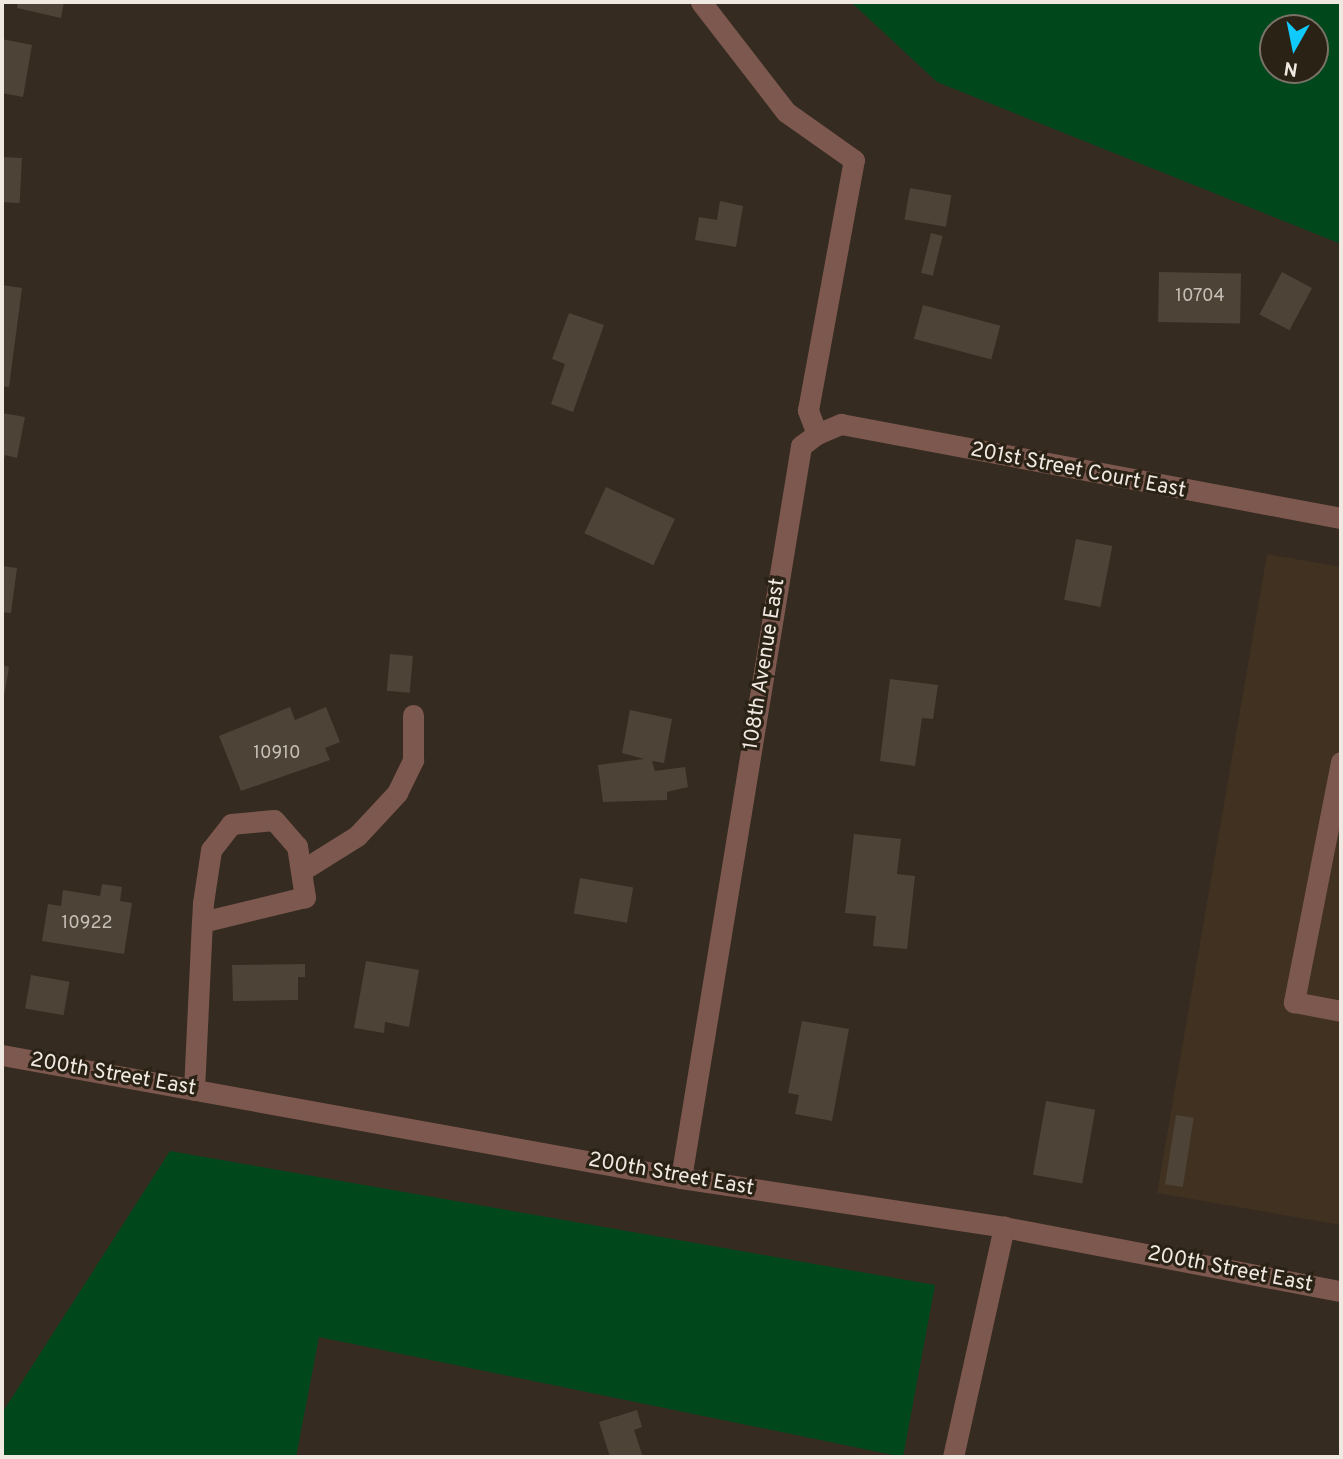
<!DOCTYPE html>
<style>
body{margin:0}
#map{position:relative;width:1343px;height:1459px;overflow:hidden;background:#352b20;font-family:Overpass,sans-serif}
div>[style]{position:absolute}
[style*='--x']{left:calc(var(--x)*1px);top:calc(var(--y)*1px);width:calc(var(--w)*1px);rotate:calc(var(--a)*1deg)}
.built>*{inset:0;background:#403120}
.green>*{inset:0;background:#00481b}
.building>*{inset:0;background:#4e4337;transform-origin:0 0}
.minor>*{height:21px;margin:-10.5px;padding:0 10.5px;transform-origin:10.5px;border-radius:10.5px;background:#7d584f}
span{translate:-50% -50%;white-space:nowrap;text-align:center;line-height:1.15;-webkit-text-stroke:6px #2b2216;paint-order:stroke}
.number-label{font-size:18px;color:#c8c0b7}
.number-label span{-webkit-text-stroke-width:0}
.street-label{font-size:21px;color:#f0e9e2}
.frame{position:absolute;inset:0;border:4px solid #f0e9e2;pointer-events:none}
.north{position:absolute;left:1259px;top:14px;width:70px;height:70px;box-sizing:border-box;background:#2b2216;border:2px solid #7a7268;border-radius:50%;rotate:189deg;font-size:19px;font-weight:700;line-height:28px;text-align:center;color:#f0e9e2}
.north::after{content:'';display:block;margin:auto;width:24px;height:32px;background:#0fcafa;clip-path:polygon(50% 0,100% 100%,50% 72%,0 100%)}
</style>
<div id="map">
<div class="built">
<i style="clip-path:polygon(1267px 554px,1341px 567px,1341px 1225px,1157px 1193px)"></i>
</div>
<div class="green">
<i style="clip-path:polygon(evenodd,851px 2px,1341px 2px,1341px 244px,937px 82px,851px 2px,1273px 28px,1315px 28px,1315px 70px,1273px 70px,1273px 28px)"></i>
<i style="clip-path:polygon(170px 1151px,935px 1285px,903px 1457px,319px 1337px,296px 1457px,2px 1457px,2px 1413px)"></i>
</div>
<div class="building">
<i style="clip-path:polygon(18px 2px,64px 2px,61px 18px,17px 8px)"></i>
<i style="clip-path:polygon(2px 39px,32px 45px,23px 97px,2px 93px)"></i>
<i style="left:2px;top:157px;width:20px;height:45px;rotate:3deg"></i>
<i style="left:910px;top:188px;width:42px;height:32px;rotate:10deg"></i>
<i style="clip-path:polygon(720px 201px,743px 206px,736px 247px,695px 240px,699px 217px,717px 220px)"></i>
<i style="left:931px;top:233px;width:12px;height:41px;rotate:14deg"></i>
<i style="left:1159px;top:272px;width:82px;height:50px;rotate:1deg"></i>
<i style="left:1282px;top:272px;width:34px;height:48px;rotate:28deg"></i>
<i style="clip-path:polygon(2px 285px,22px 288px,9px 387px,2px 386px)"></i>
<i style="left:923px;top:305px;width:80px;height:35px;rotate:15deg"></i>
<i style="clip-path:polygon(569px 313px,604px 325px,573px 412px,551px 404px,565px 364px,552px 359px)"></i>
<i style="clip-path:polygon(2px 413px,25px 417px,17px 458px,5px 455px,3px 465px)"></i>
<i style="left:606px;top:487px;width:76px;height:51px;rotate:25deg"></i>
<i style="left:1076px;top:539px;width:37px;height:62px;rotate:11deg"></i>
<i style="clip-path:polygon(2px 566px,17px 568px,11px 613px,2px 612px)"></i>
<i style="left:390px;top:654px;width:23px;height:37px;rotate:5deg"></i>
<i style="clip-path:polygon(2px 665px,9px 667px,3px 702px,2px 701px)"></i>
<i style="clip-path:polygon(890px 679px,938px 685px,933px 719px,922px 718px,915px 766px,880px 761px)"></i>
<i style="clip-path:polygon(290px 707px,295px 720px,326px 707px,340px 742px,325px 748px,330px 760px,241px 791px,219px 736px)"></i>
<i style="clip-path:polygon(630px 710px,672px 719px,664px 763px,652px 761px,655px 771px,685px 767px,688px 787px,667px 792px,667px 800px,603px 802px,598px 765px,644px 759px,622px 753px)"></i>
<i style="clip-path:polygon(854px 834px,901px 839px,897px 874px,915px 876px,907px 949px,873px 946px,876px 916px,845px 913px)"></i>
<i style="left:580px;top:878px;width:54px;height:36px;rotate:10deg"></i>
<i style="clip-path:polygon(102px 884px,122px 887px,120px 901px,132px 903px,124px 954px,42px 941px,48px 904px,61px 906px,63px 890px,100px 896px)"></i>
<i style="clip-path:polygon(366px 961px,419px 970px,409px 1027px,385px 1022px,384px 1033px,354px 1028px)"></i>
<i style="clip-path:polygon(305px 964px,305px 977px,298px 977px,298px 1000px,233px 1001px,232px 965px)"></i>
<i style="left:31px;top:975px;width:39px;height:34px;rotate:10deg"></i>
<i style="clip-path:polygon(802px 1021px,849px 1029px,832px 1121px,795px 1114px,799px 1095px,788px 1093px)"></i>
<i style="left:1046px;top:1101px;width:50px;height:75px;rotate:10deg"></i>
<i style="left:1176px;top:1115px;width:18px;height:70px;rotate:9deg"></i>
<i style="clip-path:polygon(637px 1410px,642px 1427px,634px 1430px,643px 1457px,610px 1457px,599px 1422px)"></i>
</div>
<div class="minor">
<i style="--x:817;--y:434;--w:26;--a:-23"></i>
<i style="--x:841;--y:424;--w:509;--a:10.65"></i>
<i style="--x:1341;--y:762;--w:245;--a:101.1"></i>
<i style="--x:1294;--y:1002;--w:48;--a:10.8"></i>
<i style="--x:301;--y:871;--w:66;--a:-32"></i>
<i style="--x:357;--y:836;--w:59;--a:-47.1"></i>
<i style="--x:397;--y:793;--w:37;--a:-64"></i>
<i style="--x:413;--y:760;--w:45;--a:-90"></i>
<i style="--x:2;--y:1055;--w:690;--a:10.27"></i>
<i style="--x:681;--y:1178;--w:327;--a:8.6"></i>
<i style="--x:1004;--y:1227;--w:343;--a:10.8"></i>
<i style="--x:194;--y:1090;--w:168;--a:-87.3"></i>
<i style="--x:202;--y:922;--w:19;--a:-87"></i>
<i style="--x:203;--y:903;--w:54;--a:-81.4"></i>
<i style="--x:211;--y:850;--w:33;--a:-52"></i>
<i style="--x:231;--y:824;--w:43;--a:-5.3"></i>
<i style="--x:274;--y:820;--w:35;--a:49"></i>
<i style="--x:297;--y:846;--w:52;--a:81.1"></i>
<i style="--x:305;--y:897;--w:106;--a:166.4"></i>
<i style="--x:681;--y:1178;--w:742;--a:-80.69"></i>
<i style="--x:801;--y:446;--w:20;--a:-37"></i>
<i style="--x:817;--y:434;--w:26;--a:-111"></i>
<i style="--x:808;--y:410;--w:254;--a:-79.6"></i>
<i style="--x:854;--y:160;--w:83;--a:-144.8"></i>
<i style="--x:786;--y:112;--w:139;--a:-127.7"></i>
<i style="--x:953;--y:1457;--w:236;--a:-77.5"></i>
</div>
<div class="number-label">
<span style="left:1200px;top:297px">10704</span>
<span style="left:277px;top:754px">10910</span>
<span style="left:87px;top:924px">10922</span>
</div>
<div class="street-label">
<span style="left:1078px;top:471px;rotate:11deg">201st Street Court East</span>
<span style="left:765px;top:664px;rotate:-81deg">108th Avenue East</span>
<span style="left:113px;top:1075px;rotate:10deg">200th Street East</span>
<span style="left:671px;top:1175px;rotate:10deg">200th Street East</span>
<span style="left:1230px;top:1270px;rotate:11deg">200th Street East</span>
</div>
<div class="frame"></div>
<div class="north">N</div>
</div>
